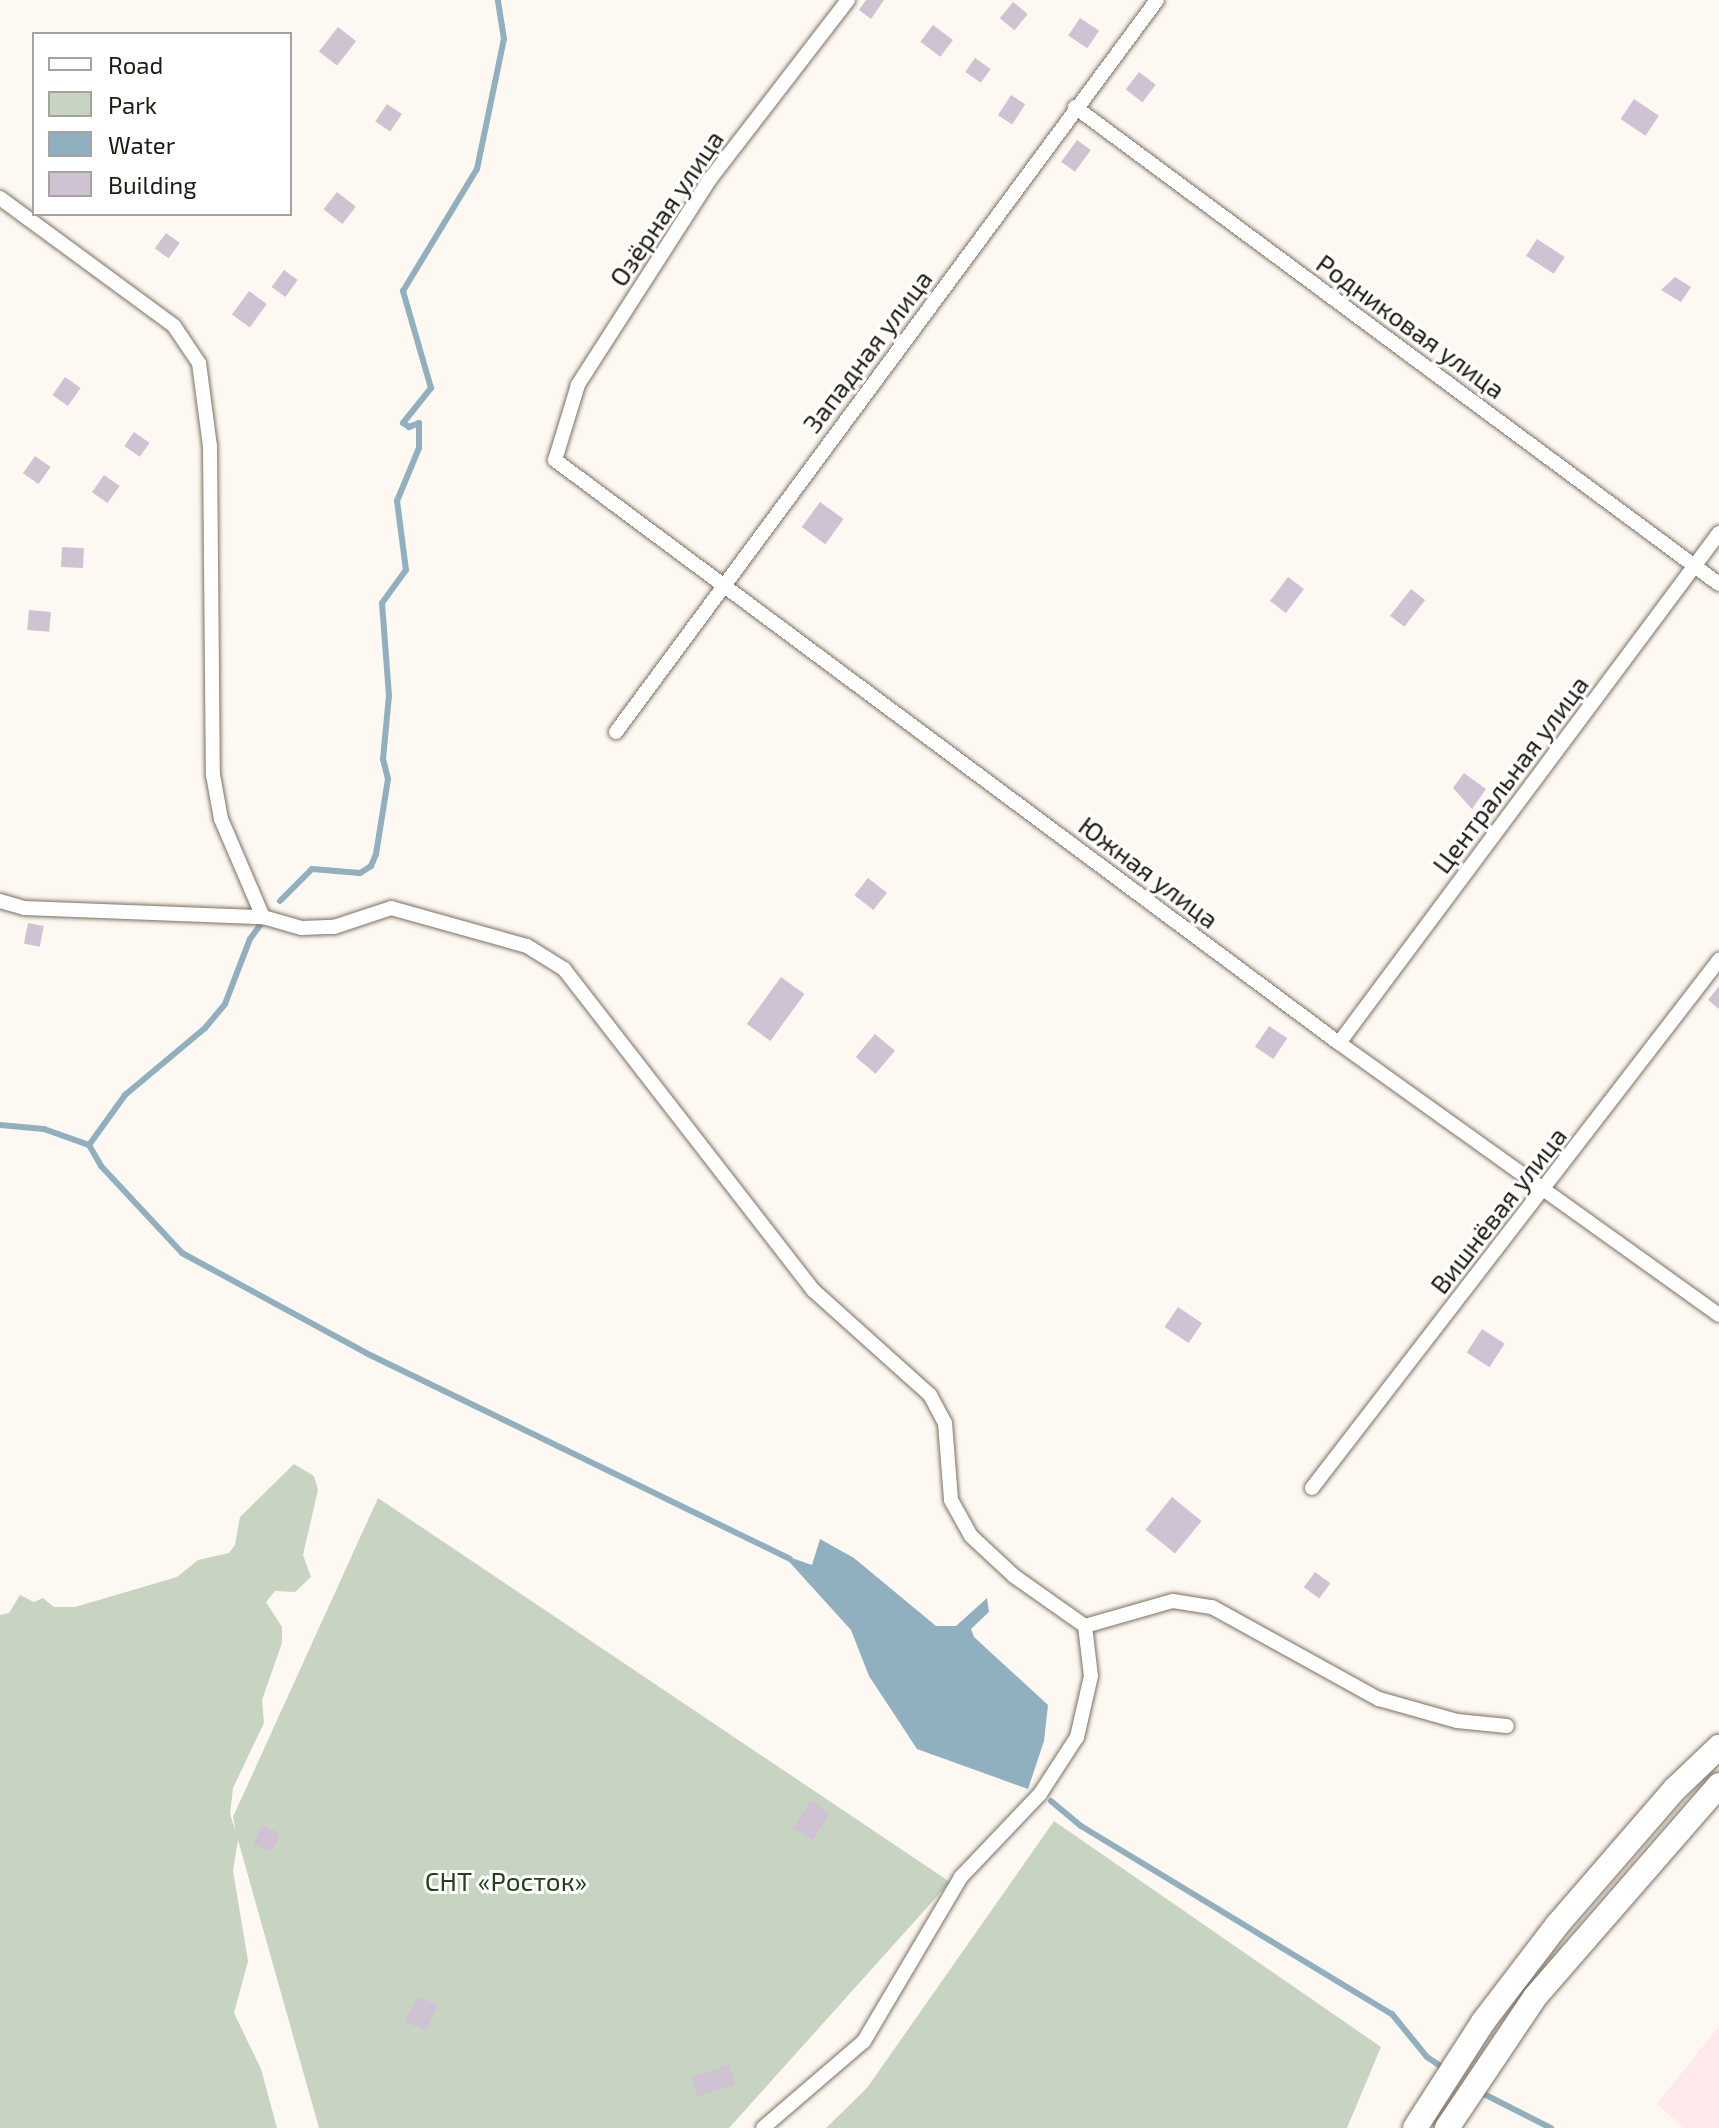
<!DOCTYPE html>
<meta charset="utf-8">
<style>
body{margin:0}
#map{position:relative;width:1719px;height:2128px;overflow:hidden;background:#fef8f2;font-family:"Exo 2",sans-serif}
div>[style]{position:absolute}
[style*='--x']{left:calc(var(--x)*1px);top:calc(var(--y)*1px);width:calc(var(--w)*1px);rotate:calc(var(--a)*1deg)}
.industrial>*{inset:0;background:#ffe9ed}
.green>*{inset:0;background:#c7d4c2}
.water>*{inset:0;background:#90b0c0}
.stream>*{height:6px;margin:-3px;padding:0 3px;transform-origin:3px;border-radius:3px;background:#90b0c0}
.building>*{inset:0;background:#cec2d3;transform-origin:0 0}
.roads{filter:drop-shadow(0 0 2px #7c7061) drop-shadow(0 0 2px #7c7061)}
.minor>*{height:14px;margin:-7px;padding:0 7px;transform-origin:7px;border-radius:7px;background:#fff}
.primary>*{height:24px;margin:-12px;padding:0 12px;transform-origin:12px;border-radius:12px;background:#fff}
span{translate:-50% -50%;white-space:nowrap;text-align:center;line-height:1.15;-webkit-text-stroke:6px #fff;paint-order:stroke}
.street-label{font-size:26px;color:#1d1913}
.park-label{font-size:26px;color:#254018}
.legend{position:absolute;left:32px;top:32px;width:260px;height:184px;box-sizing:border-box;background:#fff;border:2px solid #a5a3a1;margin:0;padding:10px 14px;list-style:none;font-size:24px;color:#1d1913}
.legend li{display:flex;align-items:center;gap:16px;height:40px}
.legend b{width:40px;border:2px solid #a5a3a1}
</style>
<div id="map">
<div class="industrial">
<i style="clip-path:polygon(1719px 2026px,1719px 2128px,1684px 2128px,1657px 2104px)"></i>
</div>
<div class="green">
<i style="clip-path:polygon(294px 1464px,314px 1476px,318px 1490px,303px 1555px,311px 1577px,295px 1592px,275px 1591px,266px 1602px,282px 1627px,282px 1643px,262px 1700px,264px 1723px,233px 1788px,230px 1814px,236px 1832px,233px 1817px,378px 1498px,950px 1882px,729px 2128px,319px 2128px,238px 1840px,233px 1871px,248px 1961px,234px 2013px,261px 2069px,277px 2128px,0 2128px,0 1615px,9px 1613px,20px 1595px,34px 1602px,43px 1598px,54px 1607px,75px 1607px,177px 1577px,198px 1560px,229px 1553px,235px 1545px,240px 1517px)"></i>
<i style="clip-path:polygon(1054px 1821px,1381px 2047px,1347px 2128px,826px 2128px,867px 2088px)"></i>
</div>
<div class="water">
<i style="clip-path:polygon(820px 1539px,854px 1558px,936px 1626px,956px 1626px,987px 1598px,989px 1612px,971px 1629px,974px 1637px,1048px 1705px,1044px 1741px,1028px 1789px,917px 1749px,869px 1676px,851px 1630px,783px 1555px,812px 1565px)"></i>
</div>
<div class="stream">
<i style="--x:280;--y:901;--w:45;--a:-45"></i>
<i style="--x:312;--y:869;--w:48;--a:4.8"></i>
<i style="--x:360;--y:873;--w:13;--a:-32"></i>
<i style="--x:371;--y:866;--w:13;--a:-67"></i>
<i style="--x:376;--y:854;--w:76;--a:-80.9"></i>
<i style="--x:388;--y:779;--w:21;--a:-104"></i>
<i style="--x:383;--y:759;--w:63;--a:-84.6"></i>
<i style="--x:389;--y:696;--w:93;--a:-94.3"></i>
<i style="--x:382;--y:603;--w:41;--a:-54"></i>
<i style="--x:406;--y:570;--w:70;--a:-97.4"></i>
<i style="--x:397;--y:501;--w:57;--a:-67.5"></i>
<i style="--x:419;--y:448;--w:25;--a:-90"></i>
<i style="--x:419;--y:423;--w:11;--a:158"></i>
<i style="--x:409;--y:427;--w:7;--a:-146"></i>
<i style="--x:403;--y:423;--w:45;--a:-51.3"></i>
<i style="--x:431;--y:388;--w:101;--a:-106.1"></i>
<i style="--x:403;--y:291;--w:143;--a:-58.8"></i>
<i style="--x:477;--y:169;--w:133;--a:-78.3"></i>
<i style="--x:504;--y:39;--w:39;--a:-99"></i>
<i style="--x:0;--y:1125;--w:44;--a:5.2"></i>
<i style="--x:44;--y:1129;--w:48;--a:19.6"></i>
<i style="--x:89;--y:1145;--w:24;--a:60"></i>
<i style="--x:101;--y:1166;--w:119;--a:47"></i>
<i style="--x:182;--y:1253;--w:209;--a:28.5"></i>
<i style="--x:366;--y:1353;--w:471;--a:25.9"></i>
<i style="--x:89;--y:1145;--w:62;--a:-54.2"></i>
<i style="--x:125;--y:1095;--w:104;--a:-39.9"></i>
<i style="--x:205;--y:1028;--w:31;--a:-50"></i>
<i style="--x:225;--y:1004;--w:70;--a:-69"></i>
<i style="--x:250;--y:939;--w:19;--a:-54"></i>
<i style="--x:1051;--y:1801;--w:39;--a:40"></i>
<i style="--x:1081;--y:1826;--w:363;--a:31.2"></i>
<i style="--x:1392;--y:2014;--w:55;--a:50.9"></i>
<i style="--x:1427;--y:2057;--w:22;--a:34"></i>
<i style="--x:1478;--y:2091;--w:82;--a:26.9"></i>
</div>
<div class="building">
<i style="clip-path:polygon(866px 0,884px 0,871px 19px,859px 10px)"></i>
<i style="left:1013px;top:2px;width:19px;height:21px;rotate:39deg"></i>
<i style="left:1080px;top:18px;width:23px;height:21px;rotate:34deg"></i>
<i style="left:933px;top:25px;width:25px;height:21px;rotate:37deg"></i>
<i style="left:338px;top:27px;width:23px;height:31px;rotate:38deg"></i>
<i style="left:975px;top:58px;width:19px;height:17px;rotate:35deg"></i>
<i style="left:1139px;top:72px;width:21px;height:22px;rotate:37deg"></i>
<i style="left:1011px;top:95px;width:17px;height:24px;rotate:33deg"></i>
<i style="left:1634px;top:99px;width:30px;height:24px;rotate:34deg"></i>
<i style="left:387px;top:104px;width:18px;height:21px;rotate:34deg"></i>
<i style="left:1077px;top:140px;width:17px;height:27px;rotate:36deg"></i>
<i style="left:337px;top:192px;width:24px;height:22px;rotate:38deg"></i>
<i style="left:166px;top:233px;width:17px;height:19px;rotate:36deg"></i>
<i style="left:1537px;top:239px;width:33px;height:20px;rotate:33deg"></i>
<i style="left:284px;top:270px;width:17px;height:21px;rotate:36deg"></i>
<i style="clip-path:polygon(1675px 277px,1691px 287px,1681px 302px,1661px 290px)"></i>
<i style="left:249px;top:291px;width:22px;height:29px;rotate:36deg"></i>
<i style="left:65px;top:377px;width:19px;height:22px;rotate:35deg"></i>
<i style="left:134px;top:432px;width:19px;height:17px;rotate:35deg"></i>
<i style="left:35px;top:456px;width:19px;height:21px;rotate:35deg"></i>
<i style="left:104px;top:475px;width:19px;height:21px;rotate:35deg"></i>
<i style="left:820px;top:502px;width:29px;height:31px;rotate:36deg"></i>
<i style="left:62px;top:547px;width:22px;height:20px;rotate:3deg"></i>
<i style="left:1288px;top:577px;width:20px;height:30px;rotate:37deg"></i>
<i style="left:1411px;top:589px;width:18px;height:34px;rotate:38deg"></i>
<i style="left:29px;top:610px;width:22px;height:20px;rotate:5deg"></i>
<i style="clip-path:polygon(1464px 773px,1486px 789px,1472px 809px,1453px 788px)"></i>
<i style="left:868px;top:878px;width:24px;height:22px;rotate:38deg"></i>
<i style="left:28px;top:923px;width:16px;height:21px;rotate:11deg"></i>
<i style="left:781px;top:977px;width:29px;height:58px;rotate:36deg"></i>
<i style="clip-path:polygon(1719px 986px,1719px 1009px,1708px 1000px)"></i>
<i style="left:1269px;top:1026px;width:22px;height:25px;rotate:34deg"></i>
<i style="left:875px;top:1034px;width:26px;height:30px;rotate:40deg"></i>
<i style="left:1178px;top:1307px;width:29px;height:24px;rotate:34deg"></i>
<i style="left:1482px;top:1329px;width:27px;height:28px;rotate:33deg"></i>
<i style="left:1172px;top:1497px;width:38px;height:42px;rotate:39deg"></i>
<i style="left:1315px;top:1572px;width:19px;height:19px;rotate:36deg"></i>
<i style="left:810px;top:1801px;width:23px;height:32px;rotate:31deg"></i>
<i style="left:262px;top:1825px;width:20px;height:21px;rotate:24deg"></i>
<i style="left:417px;top:1996px;width:23px;height:28px;rotate:25deg"></i>
<i style="left:729px;top:2065px;width:20px;height:40px;rotate:72deg"></i>
</div>
<div class="roads">
<div class="minor">
<i style="--x:848;--y:0;--w:226;--a:127.6"></i>
<i style="--x:710;--y:179;--w:245;--a:122.7"></i>
<i style="--x:578;--y:385;--w:78;--a:107"></i>
<i style="--x:555;--y:460;--w:977;--a:36.64"></i>
<i style="--x:1339;--y:1043;--w:467;--a:35.6"></i>
<i style="--x:1075;--y:107;--w:801;--a:36.53"></i>
<i style="--x:0;--y:198;--w:216;--a:36.3"></i>
<i style="--x:174;--y:326;--w:45;--a:56"></i>
<i style="--x:199;--y:363;--w:84;--a:82.5"></i>
<i style="--x:210;--y:446;--w:329;--a:89.5"></i>
<i style="--x:213;--y:775;--w:45;--a:79.7"></i>
<i style="--x:221;--y:819;--w:107;--a:66.8"></i>
<i style="--x:616;--y:732;--w:910;--a:-53.53"></i>
<i style="--x:0;--y:901;--w:25;--a:16"></i>
<i style="--x:24;--y:908;--w:239;--a:2.2"></i>
<i style="--x:263;--y:917;--w:40;--a:16"></i>
<i style="--x:301;--y:928;--w:33;--a:-2"></i>
<i style="--x:334;--y:927;--w:60;--a:-18.4"></i>
<i style="--x:391;--y:908;--w:141;--a:15.6"></i>
<i style="--x:527;--y:946;--w:44;--a:31.9"></i>
<i style="--x:564;--y:969;--w:406;--a:52.2"></i>
<i style="--x:813;--y:1290;--w:157;--a:41.9"></i>
<i style="--x:930;--y:1395;--w:32;--a:62"></i>
<i style="--x:945;--y:1423;--w:77;--a:85.5"></i>
<i style="--x:951;--y:1500;--w:41;--a:60.9"></i>
<i style="--x:971;--y:1536;--w:59;--a:42.9"></i>
<i style="--x:1014;--y:1576;--w:87;--a:35.2"></i>
<i style="--x:1085;--y:1626;--w:50;--a:83.2"></i>
<i style="--x:1091;--y:1676;--w:63;--a:102.9"></i>
<i style="--x:1077;--y:1737;--w:68;--a:123"></i>
<i style="--x:1040;--y:1794;--w:115;--a:133.6"></i>
<i style="--x:961;--y:1877;--w:191;--a:120.6"></i>
<i style="--x:864;--y:2041;--w:133;--a:139.3"></i>
<i style="--x:1339;--y:1043;--w:636;--a:-53.31"></i>
<i style="--x:1312;--y:1488;--w:667;--a:-52.37"></i>
<i style="--x:1085;--y:1626;--w:91;--a:-15.9"></i>
<i style="--x:1173;--y:1601;--w:39;--a:9"></i>
<i style="--x:1212;--y:1607;--w:191;--a:28.9"></i>
<i style="--x:1379;--y:1699;--w:81;--a:15.8"></i>
<i style="--x:1457;--y:1721;--w:50;--a:5.7"></i>
</div>
<div class="primary">
<i style="--x:1415;--y:2128;--w:126;--a:-57.3"></i>
<i style="--x:1483;--y:2022;--w:123;--a:-52.6"></i>
<i style="--x:1558;--y:1924;--w:179;--a:-49.1"></i>
<i style="--x:1675;--y:1789;--w:61;--a:-43.7"></i>
<i style="--x:1447;--y:2128;--w:158;--a:-56.1"></i>
<i style="--x:1535;--y:1997;--w:281;--a:-49"></i>
</div>
</div>
<div class="street-label">
<span style="left:666px;top:208px;rotate:-56deg">Озёрная улица</span>
<span style="left:1411px;top:326px;rotate:36deg">Родниковая улица</span>
<span style="left:867px;top:351px;rotate:-53deg">Западная улица</span>
<span style="left:1510px;top:774px;rotate:-53deg">Центральная улица</span>
<span style="left:1149px;top:872px;rotate:37deg">Южная улица</span>
<span style="left:1498px;top:1210px;rotate:-52deg">Вишнёвая улица</span>
</div>
<div class="park-label">
<span style="left:506px;top:1881px">СНТ «Росток»</span>
</div>
<ul class="legend">
<li><b style="height:10px;background:#fff"></b>Road</li>
<li><b style="height:22px;background:#c7d4c2"></b>Park</li>
<li><b style="height:22px;background:#90b0c0"></b>Water</li>
<li><b style="height:22px;background:#cec2d3"></b>Building</li>
</ul>
</div>
